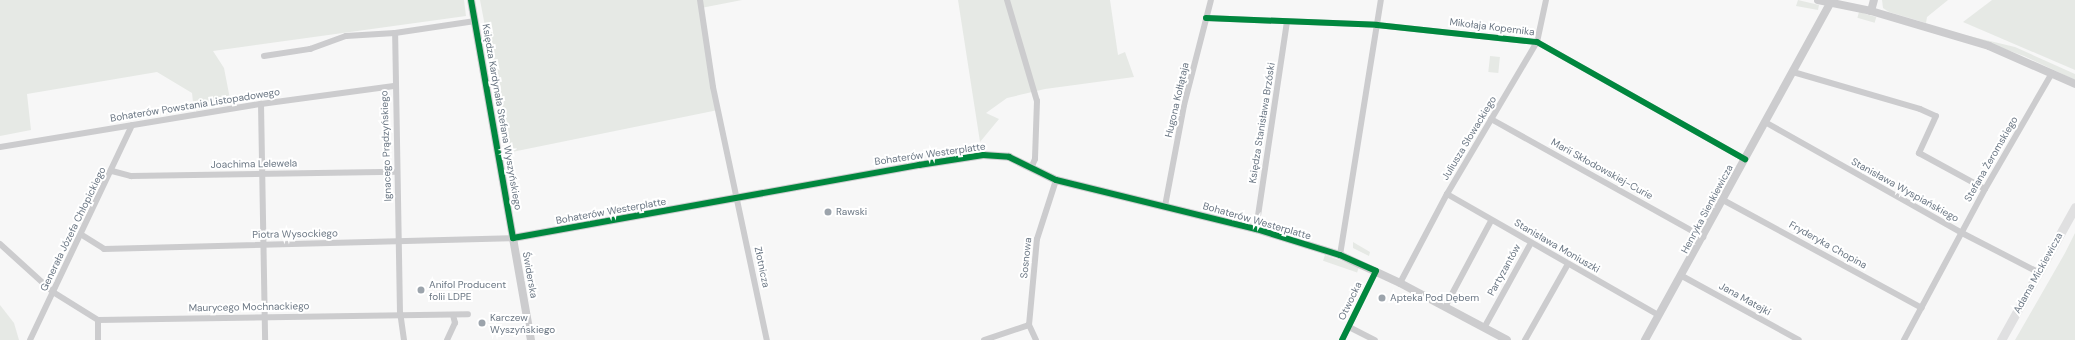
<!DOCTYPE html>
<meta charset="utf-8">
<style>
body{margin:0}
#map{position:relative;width:2075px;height:340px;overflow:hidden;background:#f7f7f7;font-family:"DM Sans",sans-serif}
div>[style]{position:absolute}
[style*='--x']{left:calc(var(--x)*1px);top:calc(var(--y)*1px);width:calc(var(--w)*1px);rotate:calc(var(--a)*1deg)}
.green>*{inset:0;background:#e6e9e5;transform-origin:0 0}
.minor>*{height:6px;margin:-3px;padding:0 3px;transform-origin:3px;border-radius:3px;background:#ccccce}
.tertiary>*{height:8px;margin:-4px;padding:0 4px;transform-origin:4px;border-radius:4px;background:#ccccce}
.secondary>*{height:9px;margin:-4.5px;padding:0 4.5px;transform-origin:4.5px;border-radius:4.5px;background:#e0e0e1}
.cycleway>*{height:6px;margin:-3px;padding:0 3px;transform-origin:3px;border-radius:3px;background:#00873e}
.dots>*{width:11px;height:11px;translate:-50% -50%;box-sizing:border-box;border:2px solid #fff;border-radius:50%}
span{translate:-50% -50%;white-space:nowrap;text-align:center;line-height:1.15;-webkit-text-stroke:4px #fff;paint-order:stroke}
.street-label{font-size:10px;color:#6b7784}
.poi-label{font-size:10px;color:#6b7784}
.left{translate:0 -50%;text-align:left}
</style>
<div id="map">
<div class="green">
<i style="clip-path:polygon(0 0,464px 0,466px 16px,213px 51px,224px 68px,231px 104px,194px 111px,192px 93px,157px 72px,27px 94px,31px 130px,0 136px)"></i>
<i style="clip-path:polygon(480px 0,742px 0,701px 8px,718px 110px,512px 152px,507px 142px)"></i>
<i style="clip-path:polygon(958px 0,1110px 0,1118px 55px,1125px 52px,1134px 77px,1045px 89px,1007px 98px,986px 113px,999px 119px,980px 142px)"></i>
<i style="clip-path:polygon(1798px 0,1819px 5px,1818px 10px,1796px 6px)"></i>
<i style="clip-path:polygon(1882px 0,1948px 0,1927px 17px,1926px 23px,1889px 12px,1883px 8px)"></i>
<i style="clip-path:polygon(1992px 0,2075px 0,2075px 70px,1963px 22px)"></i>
<i style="left:1859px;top:12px;width:18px;height:6px;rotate:16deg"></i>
<i style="clip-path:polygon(1965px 35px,2015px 47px,2075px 74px,2075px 80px,2024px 56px)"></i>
<i style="left:1490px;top:56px;width:10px;height:16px;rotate:6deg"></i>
<i style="clip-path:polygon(2075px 233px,2075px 340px,2015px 340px,2065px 253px)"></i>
<i style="clip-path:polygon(1353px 242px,1370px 252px,1369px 256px,1353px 248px)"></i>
<i style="left:1325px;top:255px;width:36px;height:6px;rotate:19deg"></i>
<i style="clip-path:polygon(0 305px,14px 323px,19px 340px,0 340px)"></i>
</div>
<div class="minor">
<i style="--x:700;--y:0;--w:88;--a:81.5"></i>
<i style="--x:713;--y:87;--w:259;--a:78"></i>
<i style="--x:1007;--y:0;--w:105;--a:73.5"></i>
<i style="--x:1037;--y:101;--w:58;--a:92"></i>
<i style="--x:1035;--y:159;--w:8;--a:113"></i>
<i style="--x:1206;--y:18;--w:171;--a:2.3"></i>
<i style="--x:1377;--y:25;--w:161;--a:6.1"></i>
<i style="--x:1537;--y:42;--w:239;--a:29.4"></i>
<i style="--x:264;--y:56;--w:47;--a:-8.7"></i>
<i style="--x:310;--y:49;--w:38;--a:-20"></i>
<i style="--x:346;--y:36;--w:49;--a:-3.5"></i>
<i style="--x:1793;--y:72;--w:132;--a:16.2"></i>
<i style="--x:1920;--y:109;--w:17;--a:24"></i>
<i style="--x:1936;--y:116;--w:41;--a:114.7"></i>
<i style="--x:1919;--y:153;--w:75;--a:28.6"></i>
<i style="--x:261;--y:104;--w:236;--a:89"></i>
<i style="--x:1491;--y:119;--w:243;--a:29.1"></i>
<i style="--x:1765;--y:122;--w:226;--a:29.4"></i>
<i style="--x:1962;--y:233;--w:85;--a:27.2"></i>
<i style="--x:0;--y:147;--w:265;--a:-9.4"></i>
<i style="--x:261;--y:104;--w:134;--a:-7.7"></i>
<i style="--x:112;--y:171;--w:20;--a:15"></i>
<i style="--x:131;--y:176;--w:266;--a:-0.9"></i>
<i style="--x:1447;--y:194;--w:243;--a:29.8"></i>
<i style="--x:1723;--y:200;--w:226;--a:28.5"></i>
<i style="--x:1165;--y:206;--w:103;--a:-79.3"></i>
<i style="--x:1184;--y:105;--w:108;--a:-75.6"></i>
<i style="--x:1256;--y:229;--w:210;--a:-81.5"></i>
<i style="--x:82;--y:235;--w:26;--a:32"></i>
<i style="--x:104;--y:249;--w:409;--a:-1.5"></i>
<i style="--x:0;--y:244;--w:72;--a:42.2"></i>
<i style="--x:53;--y:292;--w:53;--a:31.9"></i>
<i style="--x:98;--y:320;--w:370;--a:-0.9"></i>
<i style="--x:1340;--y:255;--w:258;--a:-80.9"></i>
<i style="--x:1682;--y:276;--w:133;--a:28.7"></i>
<i style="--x:1400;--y:283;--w:101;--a:-62.2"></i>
<i style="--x:1447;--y:194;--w:177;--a:-59.4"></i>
<i style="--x:1537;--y:42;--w:43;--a:-77.9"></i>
<i style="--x:1445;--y:307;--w:98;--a:-61.9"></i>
<i style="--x:98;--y:320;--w:20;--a:90"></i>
<i style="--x:1349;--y:327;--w:29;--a:27"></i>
<i style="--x:1484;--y:328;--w:97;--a:-61.1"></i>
<i style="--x:30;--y:340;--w:238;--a:-64.6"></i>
<i style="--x:404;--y:340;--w:27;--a:-98"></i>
<i style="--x:400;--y:313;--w:280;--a:-91"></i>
<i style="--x:395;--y:33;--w:81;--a:-8.5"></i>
<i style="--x:447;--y:340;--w:19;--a:-65"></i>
<i style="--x:455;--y:323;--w:8;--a:-104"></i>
<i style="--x:984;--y:340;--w:47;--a:-18.4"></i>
<i style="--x:1036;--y:340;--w:17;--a:-115"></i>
<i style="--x:1029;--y:325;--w:86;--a:-84.7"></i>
<i style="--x:1037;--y:239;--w:62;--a:-72.1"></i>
<i style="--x:1342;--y:340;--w:77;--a:-63.8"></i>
<i style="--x:1525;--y:340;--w:87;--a:-60.5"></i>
<i style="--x:1904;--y:340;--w:171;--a:-61.8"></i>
<i style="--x:1985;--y:189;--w:134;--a:-60"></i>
</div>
<div class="tertiary">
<i style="--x:471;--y:0;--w:345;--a:80"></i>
<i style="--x:1818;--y:0;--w:54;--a:11.7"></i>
<i style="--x:1871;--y:11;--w:123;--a:16.5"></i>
<i style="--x:1989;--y:46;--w:94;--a:23.8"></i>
<i style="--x:1871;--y:11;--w:11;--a:-75"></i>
<i style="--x:513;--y:238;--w:413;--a:-10.2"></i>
<i style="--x:919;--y:165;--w:65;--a:-8.9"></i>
<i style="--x:983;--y:155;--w:26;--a:4"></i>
<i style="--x:1009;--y:157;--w:52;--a:26.1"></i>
<i style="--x:1056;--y:180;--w:206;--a:13.8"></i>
<i style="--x:1256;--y:229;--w:88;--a:17.2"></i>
<i style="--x:1340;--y:255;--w:66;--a:25"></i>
<i style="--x:1400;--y:283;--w:121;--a:28"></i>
<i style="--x:1645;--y:340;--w:384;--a:-61.2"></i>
</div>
<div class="secondary">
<i style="--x:2001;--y:340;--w:152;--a:-60.9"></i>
</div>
<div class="cycleway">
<i style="--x:471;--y:0;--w:242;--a:80"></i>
<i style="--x:513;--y:238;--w:413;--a:-10.2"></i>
<i style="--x:919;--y:165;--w:65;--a:-8.9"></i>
<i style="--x:983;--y:155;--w:26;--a:4"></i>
<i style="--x:1009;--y:157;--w:52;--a:26.1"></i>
<i style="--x:1056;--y:180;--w:206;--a:13.8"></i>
<i style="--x:1256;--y:229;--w:88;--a:17.2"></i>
<i style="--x:1340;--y:255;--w:39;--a:24"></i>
<i style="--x:1376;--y:271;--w:77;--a:116.2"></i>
<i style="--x:1206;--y:18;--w:171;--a:2.3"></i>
<i style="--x:1377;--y:25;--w:161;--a:6.1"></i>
<i style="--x:1537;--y:42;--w:239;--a:29.4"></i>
</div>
<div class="dots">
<i style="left:828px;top:212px;background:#9ca4ac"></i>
<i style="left:421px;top:290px;background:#9ca4ac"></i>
<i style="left:1382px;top:298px;background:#9ca4ac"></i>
<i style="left:482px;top:323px;background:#9ca4ac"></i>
</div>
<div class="street-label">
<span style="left:1492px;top:27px;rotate:7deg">Mikołaja Kopernika</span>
<span style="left:1177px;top:100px;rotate:-77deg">Hugona Kołłątaja</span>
<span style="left:195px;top:105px;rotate:-9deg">Bohaterów Powstania Listopadowego</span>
<span style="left:502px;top:117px;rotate:80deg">Księdza Kardynała Stefana Wyszyńskiego</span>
<span style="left:1262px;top:123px;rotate:-81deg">Księdza Stanisława Brzóski</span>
<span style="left:1469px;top:138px;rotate:-59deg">Juliusza Słowackiego</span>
<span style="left:386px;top:146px;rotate:-92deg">Ignacego Prądzyńskiego</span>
<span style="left:930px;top:154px;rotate:-8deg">Bohaterów Westerplatte</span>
<span style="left:1991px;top:159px;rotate:-60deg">Stefana Żeromskiego</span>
<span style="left:254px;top:164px;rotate:-1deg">Joachima Lelewela</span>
<span style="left:1602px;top:169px;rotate:29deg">Marii Skłodowskiej-Curie</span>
<span style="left:1905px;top:190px;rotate:29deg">Stanisława Wyspiańskiego</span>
<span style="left:1707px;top:209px;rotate:-62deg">Henryka Sienkiewicza</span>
<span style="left:611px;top:211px;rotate:-10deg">Bohaterów Westerplatte</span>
<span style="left:1257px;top:221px;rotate:16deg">Bohaterów Westerplatte</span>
<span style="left:73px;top:229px;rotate:-64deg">Generała Józefa Chłopickiego</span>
<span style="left:295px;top:234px;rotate:-1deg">Piotra Wysockiego</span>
<span style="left:1828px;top:245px;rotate:29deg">Fryderyka Chopina</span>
<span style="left:1557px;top:246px;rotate:30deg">Stanisława Moniuszki</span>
<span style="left:1026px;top:258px;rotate:-84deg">Sosnowa</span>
<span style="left:762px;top:267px;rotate:78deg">Złotnicza</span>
<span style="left:1504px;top:270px;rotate:-61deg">Partyzantów</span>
<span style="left:2038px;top:273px;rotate:-61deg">Adama Mickiewicza</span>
<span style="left:530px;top:275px;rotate:80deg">Świderska</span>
<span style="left:1745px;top:299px;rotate:29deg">Jana Matejki</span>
<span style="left:1350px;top:301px;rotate:-64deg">Otwocka</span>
<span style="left:249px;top:307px;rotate:-1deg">Maurycego Mochnackiego</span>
</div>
<div class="poi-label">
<span class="left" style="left:836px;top:212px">Rawski</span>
<span class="left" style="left:429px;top:290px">Anifol Producent<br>folii LDPE</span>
<span class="left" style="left:1390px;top:298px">Apteka Pod Dębem</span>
<span class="left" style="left:490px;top:323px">Karczew<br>Wyszyńskiego</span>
</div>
</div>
